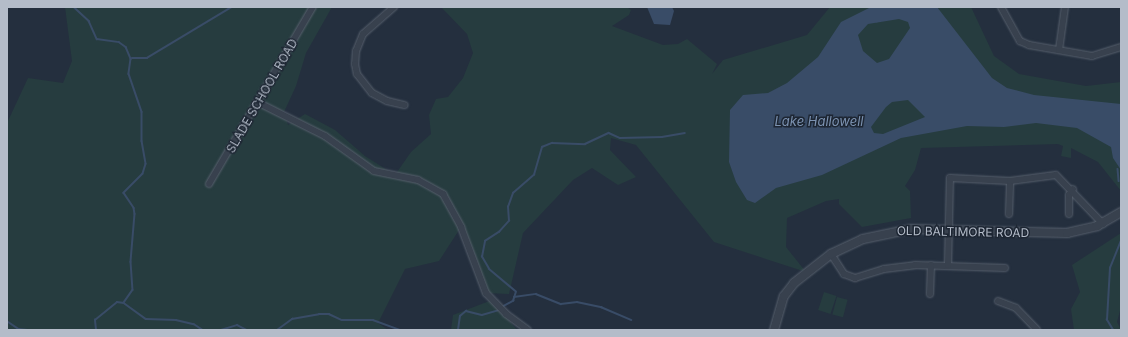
<!DOCTYPE html>
<style>
body{margin:0}
#map{position:relative;width:1128px;height:337px;overflow:hidden;background:#242f3e;font-family:Inter,sans-serif}
div>[style]{position:absolute}
[style*='--x']{left:calc(var(--x)*1px);top:calc(var(--y)*1px);width:calc(var(--w)*1px);rotate:calc(var(--a)*1deg)}
.green>*{inset:0;background:#263c3f;transform-origin:0 0}
.water>*{inset:0;background:#394c67}
.stream>*{height:1.5px;margin:-0.75px;padding:0 0.75px;transform-origin:0.75px;border-radius:0.75px;background:#394c67}
.roads{filter:drop-shadow(0 0 1px #565f6c) drop-shadow(0 0 1px #565f6c)}
.minor>*{height:6px;margin:-3px;padding:0 3px;transform-origin:3px;border-radius:3px;background:#38414e}
.tertiary>*{height:8px;margin:-4px;padding:0 4px;transform-origin:4px;border-radius:4px;background:#38414e}
span{translate:-50% -50%;white-space:nowrap;text-align:center;line-height:1.15;-webkit-text-stroke:3px #1d2633;paint-order:stroke}
.street-label{font-size:12px;color:#b4bcc9}
.water-label{font-size:13px;color:#7c92b1;font-style:italic}
.frame{position:absolute;inset:0;border:8px solid #b4bcc9;pointer-events:none}
</style>
<div id="map">
<div class="green">
<i style="clip-path:polygon(65px 7px,332px 7px,306px 53px,296px 86px,284px 112px,288px 125px,305px 114px,335px 130px,365px 156px,395px 175px,411px 152px,431px 134px,429px 115px,436px 99px,448px 97px,463px 78px,473px 53px,467px 34px,441px 7px,627px 7px,631px 10px,629px 15px,612px 26px,663px 45px,678px 44px,687px 39px,717px 64px,712px 74px,723px 60px,807px 35px,830px 7px,971px 7px,994px 56px,1019px 74px,1086px 86px,1121px 82px,1121px 191px,1098px 162px,1071px 148px,1071px 158px,1061px 156px,1063px 146px,1058px 144px,921px 148px,915px 170px,905px 186px,910px 191px,911px 218px,862px 227px,839px 204px,839px 199px,826px 201px,787px 218px,786px 247px,806px 272px,714px 242px,636px 145px,611px 138px,610px 150px,636px 177px,618px 185px,592px 168px,573px 180px,523px 233px,509px 294px,486px 293px,461px 227px,439px 261px,405px 269px,378px 323px,388px 330px,7px 330px,7px 123px,28px 78px,63px 83px,72px 61px)"></i>
<i style="clip-path:polygon(1121px 233px,1121px 307px,1117px 322px,1121px 330px,1074px 330px,1071px 309px,1080px 292px,1072px 265px)"></i>
<i style="left:824px;top:292px;width:13px;height:19px;rotate:18deg"></i>
<i style="left:837px;top:297px;width:11px;height:18px;rotate:15deg"></i>
<i style="clip-path:polygon(492px 300px,517px 330px,451px 330px,453px 315px)"></i>
</div>
<div class="water">
<i style="clip-path:polygon(647px 7px,672px 7px,674px 11px,670px 25px,654px 24px)"></i>
<i style="clip-path:polygon(evenodd,871px 7px,937px 7px,992px 78px,1007px 88px,1034px 95px,1121px 104px,1121px 170px,1113px 158px,1111px 147px,1077px 128px,1036px 123px,1004px 127px,967px 126px,901px 138px,822px 175px,776px 188px,755px 203px,747px 200px,736px 182px,729px 162px,730px 110px,743px 95px,768px 93px,787px 83px,818px 57px,841px 22px,871px 7px,899px 19px,908px 22px,910px 28px,889px 59px,877px 63px,863px 51px,858px 35px,868px 24px,899px 19px,871px 7px,908px 100px,925px 117px,883px 134px,874px 133px,871px 127px,886px 107px,892px 102px,908px 100px)"></i>
</div>
<div class="stream">
<i style="--x:74;--y:7;--w:21;--a:43"></i>
<i style="--x:89;--y:21;--w:20;--a:66"></i>
<i style="--x:97;--y:39;--w:22;--a:8"></i>
<i style="--x:119;--y:42;--w:9;--a:36"></i>
<i style="--x:126;--y:47;--w:13;--a:67"></i>
<i style="--x:131;--y:59;--w:15;--a:98"></i>
<i style="--x:129;--y:74;--w:40;--a:71.1"></i>
<i style="--x:142;--y:112;--w:29;--a:90"></i>
<i style="--x:142;--y:141;--w:23;--a:80"></i>
<i style="--x:146;--y:164;--w:10;--a:107"></i>
<i style="--x:143;--y:174;--w:27;--a:135"></i>
<i style="--x:124;--y:193;--w:18;--a:56"></i>
<i style="--x:134;--y:208;--w:6;--a:81"></i>
<i style="--x:135;--y:214;--w:48;--a:94.8"></i>
<i style="--x:131;--y:262;--w:28;--a:86"></i>
<i style="--x:133;--y:290;--w:16;--a:125"></i>
<i style="--x:132;--y:58;--w:15;--a:0"></i>
<i style="--x:147;--y:58;--w:99;--a:-31"></i>
<i style="--x:1118;--y:169;--w:12;--a:85"></i>
<i style="--x:514;--y:297;--w:22;--a:-8"></i>
<i style="--x:536;--y:294;--w:27;--a:22"></i>
<i style="--x:561;--y:304;--w:16;--a:-7"></i>
<i style="--x:577;--y:302;--w:25;--a:12"></i>
<i style="--x:601;--y:307;--w:33;--a:23"></i>
<i style="--x:502;--y:307;--w:13;--a:-29"></i>
<i style="--x:513;--y:301;--w:9;--a:-72"></i>
<i style="--x:516;--y:292;--w:35;--a:-140"></i>
<i style="--x:489;--y:269;--w:14;--a:-120"></i>
<i style="--x:482;--y:257;--w:16;--a:-79"></i>
<i style="--x:485;--y:241;--w:17;--a:-33"></i>
<i style="--x:499;--y:232;--w:15;--a:-48"></i>
<i style="--x:509;--y:221;--w:14;--a:-94"></i>
<i style="--x:508;--y:207;--w:15;--a:-70"></i>
<i style="--x:513;--y:193;--w:28;--a:-41"></i>
<i style="--x:534;--y:175;--w:29;--a:-74"></i>
<i style="--x:542;--y:147;--w:11;--a:-22"></i>
<i style="--x:552;--y:143;--w:33;--a:2"></i>
<i style="--x:585;--y:144;--w:26;--a:-25"></i>
<i style="--x:609;--y:133;--w:12;--a:24"></i>
<i style="--x:620;--y:138;--w:42;--a:-1.4"></i>
<i style="--x:662;--y:137;--w:23;--a:-10"></i>
<i style="--x:7;--y:321;--w:14;--a:34"></i>
<i style="--x:19;--y:329;--w:8;--a:7"></i>
<i style="--x:96;--y:330;--w:10;--a:-96"></i>
<i style="--x:95;--y:320;--w:28;--a:-39"></i>
<i style="--x:117;--y:302;--w:7;--a:8"></i>
<i style="--x:124;--y:303;--w:27;--a:36"></i>
<i style="--x:146;--y:319;--w:30;--a:2"></i>
<i style="--x:176;--y:320;--w:18;--a:13"></i>
<i style="--x:194;--y:324;--w:11;--a:34"></i>
<i style="--x:221;--y:330;--w:17;--a:-17"></i>
<i style="--x:237;--y:325;--w:11;--a:27"></i>
<i style="--x:277;--y:330;--w:19;--a:-36"></i>
<i style="--x:292;--y:319;--w:27;--a:-10"></i>
<i style="--x:319;--y:314;--w:10;--a:0"></i>
<i style="--x:329;--y:314;--w:14;--a:25"></i>
<i style="--x:342;--y:320;--w:31;--a:0"></i>
<i style="--x:373;--y:320;--w:29;--a:20"></i>
<i style="--x:458;--y:330;--w:14;--a:-82"></i>
<i style="--x:460;--y:316;--w:8;--a:-40"></i>
<i style="--x:466;--y:311;--w:16;--a:14"></i>
<i style="--x:482;--y:315;--w:18;--a:-16"></i>
<i style="--x:1113;--y:330;--w:12;--a:-121"></i>
<i style="--x:1107;--y:320;--w:52;--a:-86.7"></i>
<i style="--x:1110;--y:268;--w:29;--a:-68"></i>
</div>
<div class="roads">
<div class="minor">
<i style="--x:394;--y:7;--w:41;--a:138.9"></i>
<i style="--x:363;--y:34;--w:18;--a:112"></i>
<i style="--x:356;--y:51;--w:13;--a:94"></i>
<i style="--x:355;--y:64;--w:10;--a:79"></i>
<i style="--x:357;--y:74;--w:24;--a:52"></i>
<i style="--x:372;--y:93;--w:17;--a:28"></i>
<i style="--x:387;--y:101;--w:18;--a:13"></i>
<i style="--x:1001;--y:7;--w:39;--a:61"></i>
<i style="--x:1020;--y:41;--w:10;--a:24"></i>
<i style="--x:1029;--y:45;--w:64;--a:9.9"></i>
<i style="--x:1092;--y:56;--w:30;--a:-17"></i>
<i style="--x:1059;--y:50;--w:43;--a:-82.1"></i>
<i style="--x:259;--y:103;--w:74;--a:26.6"></i>
<i style="--x:325;--y:136;--w:60;--a:35.5"></i>
<i style="--x:374;--y:171;--w:45;--a:11.6"></i>
<i style="--x:418;--y:180;--w:29;--a:29"></i>
<i style="--x:443;--y:194;--w:38;--a:61"></i>
<i style="--x:461;--y:227;--w:71;--a:69.3"></i>
<i style="--x:486;--y:293;--w:29;--a:46"></i>
<i style="--x:506;--y:314;--w:27;--a:36"></i>
<i style="--x:209;--y:184;--w:205;--a:-59.6"></i>
<i style="--x:1009;--y:214;--w:33;--a:-88"></i>
<i style="--x:1069;--y:214;--w:19;--a:-90"></i>
<i style="--x:1069;--y:195;--w:7;--a:-56"></i>
<i style="--x:831;--y:254;--w:24;--a:57"></i>
<i style="--x:844;--y:274;--w:12;--a:20"></i>
<i style="--x:855;--y:278;--w:30;--a:-17"></i>
<i style="--x:884;--y:269;--w:31;--a:-7"></i>
<i style="--x:915;--y:265;--w:90;--a:1.9"></i>
<i style="--x:948;--y:265;--w:87;--a:-88.7"></i>
<i style="--x:950;--y:178;--w:60;--a:2.9"></i>
<i style="--x:1010;--y:181;--w:46;--a:-7.4"></i>
<i style="--x:1056;--y:175;--w:68;--a:46.2"></i>
<i style="--x:930;--y:294;--w:29;--a:-88"></i>
<i style="--x:998;--y:301;--w:19;--a:21"></i>
<i style="--x:1016;--y:308;--w:30;--a:46"></i>
</div>
<div class="tertiary">
<i style="--x:774;--y:330;--w:35;--a:-74"></i>
<i style="--x:784;--y:296;--w:16;--a:-52"></i>
<i style="--x:794;--y:283;--w:47;--a:-38.1"></i>
<i style="--x:831;--y:254;--w:35;--a:-25"></i>
<i style="--x:863;--y:239;--w:49;--a:-11.8"></i>
<i style="--x:911;--y:229;--w:156;--a:1.5"></i>
<i style="--x:1067;--y:233;--w:31;--a:-13"></i>
<i style="--x:1097;--y:226;--w:28;--a:-30"></i>
</div>
</div>
<div class="street-label">
<span style="left:262px;top:96px;rotate:-60deg">SLADE SCHOOL ROAD</span>
<span style="left:963px;top:232px;rotate:1deg">OLD BALTIMORE ROAD</span>
</div>
<div class="water-label">
<span style="left:819px;top:121px">Lake Hallowell</span>
</div>
<div class="frame"></div>
</div>
